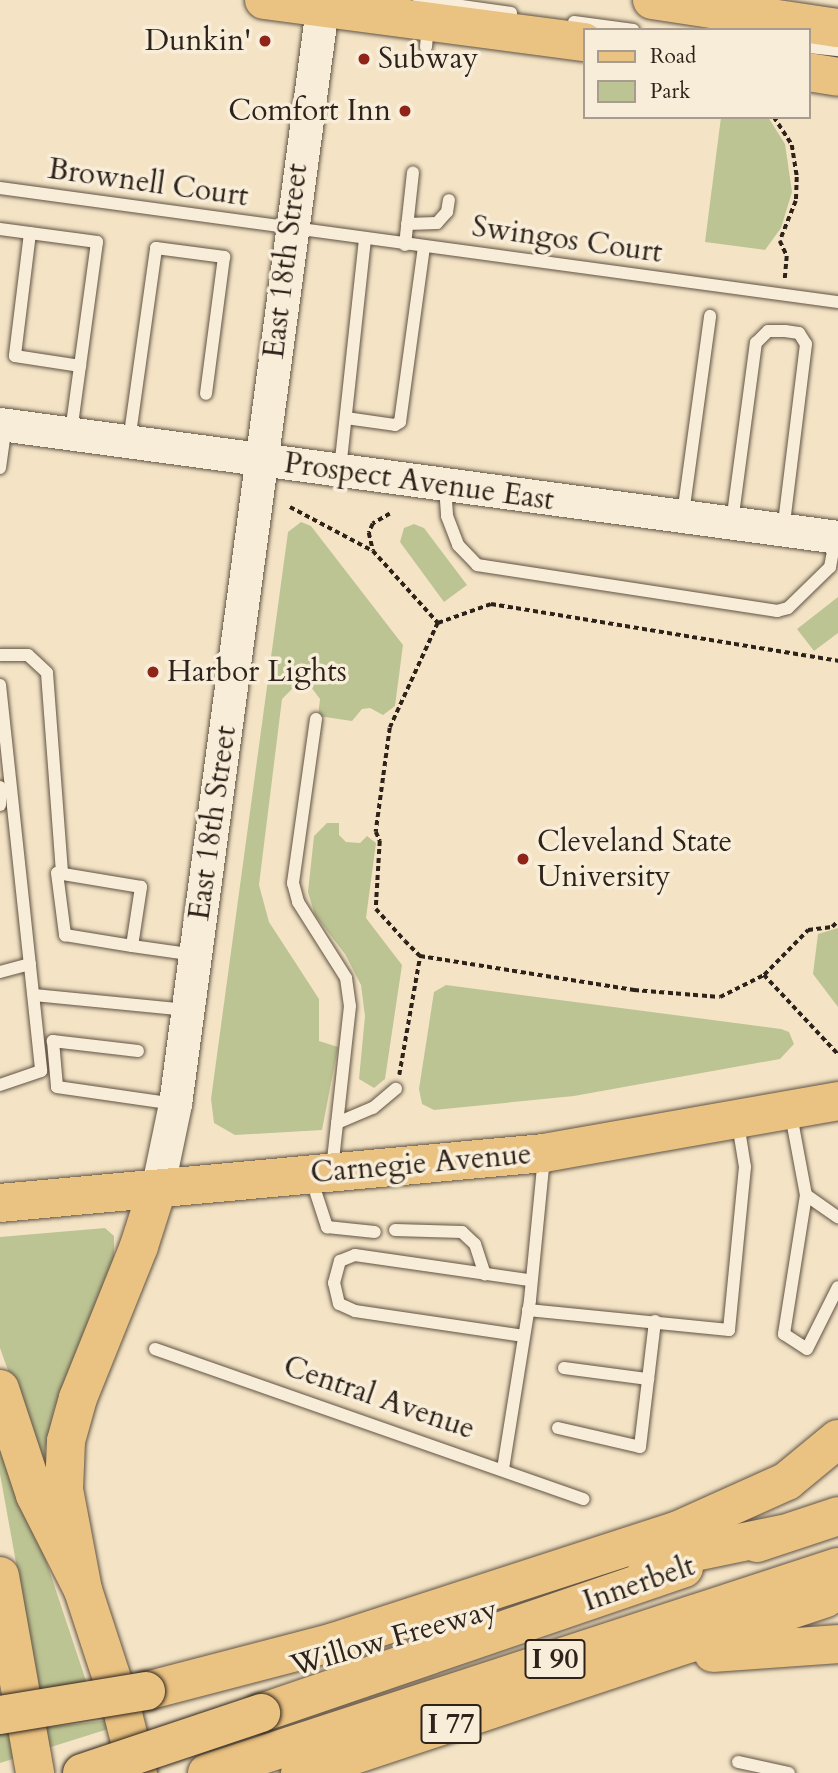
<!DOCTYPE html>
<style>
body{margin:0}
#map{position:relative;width:838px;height:1773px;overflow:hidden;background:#f4e4c5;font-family:Cardo,serif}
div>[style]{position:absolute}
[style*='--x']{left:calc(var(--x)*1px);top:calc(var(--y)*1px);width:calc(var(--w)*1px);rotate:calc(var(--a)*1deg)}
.green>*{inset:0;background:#bdc493}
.path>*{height:3.5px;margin-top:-1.75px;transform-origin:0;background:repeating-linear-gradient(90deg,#2e231a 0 5px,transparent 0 8.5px)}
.roads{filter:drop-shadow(0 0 2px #605345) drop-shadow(0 0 2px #605345)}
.lane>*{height:12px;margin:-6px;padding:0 6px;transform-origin:6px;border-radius:6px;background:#f8edd9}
.secondary>*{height:33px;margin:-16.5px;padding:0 16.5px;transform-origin:16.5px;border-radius:16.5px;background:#f8edd9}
.primary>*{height:38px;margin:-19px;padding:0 19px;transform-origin:19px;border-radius:19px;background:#eac282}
.highway>*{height:38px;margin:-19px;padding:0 19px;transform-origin:19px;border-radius:19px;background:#eac282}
.bridges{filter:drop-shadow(0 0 2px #2e231a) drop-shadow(0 0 2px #2e231a)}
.highway-bridge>*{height:38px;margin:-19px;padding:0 19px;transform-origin:19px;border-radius:19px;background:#eac282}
.dots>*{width:19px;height:19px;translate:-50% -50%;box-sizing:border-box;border:4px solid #f8edd9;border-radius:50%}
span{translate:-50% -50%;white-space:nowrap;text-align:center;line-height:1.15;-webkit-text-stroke:7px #f8edd9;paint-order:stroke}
.shield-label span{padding:2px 5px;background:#f8edd9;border:2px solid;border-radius:5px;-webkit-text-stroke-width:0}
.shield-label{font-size:28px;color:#2e231a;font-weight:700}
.poi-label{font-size:30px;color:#2e231a}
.right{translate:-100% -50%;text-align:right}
.left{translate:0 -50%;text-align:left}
.street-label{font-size:30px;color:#2e231a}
.legend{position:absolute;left:583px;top:28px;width:228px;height:91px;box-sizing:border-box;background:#f8edd9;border:2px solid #a79c8d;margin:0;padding:9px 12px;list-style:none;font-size:21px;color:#2e231a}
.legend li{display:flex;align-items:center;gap:14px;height:35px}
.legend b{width:35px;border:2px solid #a79c8d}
</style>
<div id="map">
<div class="green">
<i style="clip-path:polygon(721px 117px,768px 117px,785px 144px,792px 192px,781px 228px,765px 250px,705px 242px)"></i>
<i style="clip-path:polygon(301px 522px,311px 526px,403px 645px,395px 706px,383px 715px,370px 708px,362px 709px,352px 721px,318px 716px,320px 699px,311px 687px,293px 688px,282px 699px,259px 885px,269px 922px,319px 999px,319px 1041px,338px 1047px,322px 1130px,235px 1135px,214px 1123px,211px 1099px,288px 532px)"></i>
<i style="clip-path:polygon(414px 524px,424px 528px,467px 585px,444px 602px,400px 542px,404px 528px)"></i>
<i style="clip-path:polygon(838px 597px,838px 633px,814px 651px,797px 629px)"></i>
<i style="clip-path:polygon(327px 823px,339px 823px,339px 835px,346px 842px,360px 843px,367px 836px,376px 843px,366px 918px,402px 965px,385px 1079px,374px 1088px,359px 1079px,365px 1016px,361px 985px,345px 954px,315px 915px,308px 892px,314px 836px)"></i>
<i style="clip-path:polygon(838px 928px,838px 1007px,813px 974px,818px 934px)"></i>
<i style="clip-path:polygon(446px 985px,781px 1029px,789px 1032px,794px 1044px,780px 1059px,574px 1096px,434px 1110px,422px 1104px,419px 1089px,434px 992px)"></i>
<i style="clip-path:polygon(105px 1228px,114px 1236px,114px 1262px,54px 1410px,45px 1450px,45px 1474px,0 1348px,0 1237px)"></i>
<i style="clip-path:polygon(0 1422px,87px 1684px,39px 1690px,0 1474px)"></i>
<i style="clip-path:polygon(119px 1719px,121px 1725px,0 1763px,0 1733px)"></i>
</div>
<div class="path">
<i style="--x:774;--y:117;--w:33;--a:57"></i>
<i style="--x:792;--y:145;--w:32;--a:81"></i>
<i style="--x:797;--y:177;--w:24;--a:92"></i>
<i style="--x:796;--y:201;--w:43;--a:111.8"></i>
<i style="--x:780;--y:241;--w:17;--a:65"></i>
<i style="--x:787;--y:256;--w:23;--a:95"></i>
<i style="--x:290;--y:507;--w:94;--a:27.9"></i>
<i style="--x:390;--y:514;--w:20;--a:150"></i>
<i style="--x:373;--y:524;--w:10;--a:114"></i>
<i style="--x:369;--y:533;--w:18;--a:77"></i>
<i style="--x:373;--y:551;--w:97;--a:47.9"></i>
<i style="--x:438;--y:623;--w:56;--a:-19.7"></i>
<i style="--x:491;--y:604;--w:352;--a:9.3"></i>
<i style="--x:438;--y:623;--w:115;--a:114.6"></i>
<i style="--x:390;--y:728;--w:105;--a:97.7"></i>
<i style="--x:376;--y:832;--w:10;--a:66"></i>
<i style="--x:380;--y:841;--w:68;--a:93.4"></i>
<i style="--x:376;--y:909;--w:43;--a:47.8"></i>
<i style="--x:405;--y:941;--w:21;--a:45"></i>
<i style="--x:420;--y:956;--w:217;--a:9"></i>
<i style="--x:634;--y:990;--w:86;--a:4.7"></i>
<i style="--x:720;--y:997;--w:49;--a:-26.6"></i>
<i style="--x:764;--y:975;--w:108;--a:46.9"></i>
<i style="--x:764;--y:975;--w:63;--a:-45.6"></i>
<i style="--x:808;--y:930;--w:24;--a:-7"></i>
<i style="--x:832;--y:927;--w:8;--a:-45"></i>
<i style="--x:399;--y:1075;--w:121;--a:-80"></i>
</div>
<div class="roads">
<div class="lane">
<i style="--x:419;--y:0;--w:93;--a:8"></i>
<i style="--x:574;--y:22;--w:60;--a:7.7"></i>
<i style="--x:426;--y:47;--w:22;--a:-85"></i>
<i style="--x:808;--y:47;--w:30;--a:6"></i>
<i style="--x:0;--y:188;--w:846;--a:7.75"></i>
<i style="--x:407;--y:224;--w:30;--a:-2"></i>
<i style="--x:437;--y:223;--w:15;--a:-48"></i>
<i style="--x:447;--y:212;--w:12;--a:-81"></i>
<i style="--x:0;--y:229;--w:98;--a:7.6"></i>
<i style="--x:97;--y:242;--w:193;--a:97.8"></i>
<i style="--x:30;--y:233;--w:124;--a:97"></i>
<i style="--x:15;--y:356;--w:66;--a:8.7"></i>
<i style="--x:405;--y:245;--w:73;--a:-83.7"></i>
<i style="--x:346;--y:418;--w:49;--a:8.1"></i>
<i style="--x:395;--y:425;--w:6;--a:-31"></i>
<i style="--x:400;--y:422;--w:177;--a:-82.2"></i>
<i style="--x:129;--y:441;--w:195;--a:-82"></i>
<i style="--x:156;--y:248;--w:69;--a:7.5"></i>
<i style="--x:224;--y:257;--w:138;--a:97.5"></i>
<i style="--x:0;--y:468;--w:43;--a:-82.1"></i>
<i style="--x:340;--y:469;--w:230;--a:-83.8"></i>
<i style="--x:445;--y:486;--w:30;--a:86"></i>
<i style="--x:447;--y:516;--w:31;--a:69"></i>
<i style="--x:458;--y:545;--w:28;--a:46"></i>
<i style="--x:477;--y:565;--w:304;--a:8.7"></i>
<i style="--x:777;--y:611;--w:11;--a:-15"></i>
<i style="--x:788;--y:608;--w:59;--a:-44.3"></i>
<i style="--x:830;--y:567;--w:31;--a:-79"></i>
<i style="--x:683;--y:514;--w:200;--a:-82.2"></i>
<i style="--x:732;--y:522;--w:181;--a:-82.4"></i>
<i style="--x:756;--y:343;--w:17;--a:-45"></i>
<i style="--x:768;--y:331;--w:17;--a:0"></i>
<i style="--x:785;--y:331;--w:14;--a:8"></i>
<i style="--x:799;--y:333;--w:13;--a:58"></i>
<i style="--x:806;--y:344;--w:187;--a:97"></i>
<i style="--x:0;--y:655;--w:28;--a:0"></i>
<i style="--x:28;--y:655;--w:26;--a:43"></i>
<i style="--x:47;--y:673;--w:202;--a:85.7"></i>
<i style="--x:0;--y:685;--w:388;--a:83.9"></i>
<i style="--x:41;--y:1071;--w:43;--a:161.1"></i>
<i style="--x:316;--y:719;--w:166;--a:98"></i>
<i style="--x:293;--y:883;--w:20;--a:75"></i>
<i style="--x:298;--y:902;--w:90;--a:57.7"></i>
<i style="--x:346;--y:978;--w:28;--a:82"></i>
<i style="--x:350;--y:1006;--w:165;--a:96.3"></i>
<i style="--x:0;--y:787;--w:18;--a:90"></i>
<i style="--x:132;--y:946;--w:60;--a:-81.3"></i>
<i style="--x:141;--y:887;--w:85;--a:-170.5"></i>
<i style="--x:57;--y:873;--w:63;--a:82.6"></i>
<i style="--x:65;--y:935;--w:68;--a:9.3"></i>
<i style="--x:132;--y:946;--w:64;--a:8.1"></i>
<i style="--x:0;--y:972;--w:31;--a:-15"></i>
<i style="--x:34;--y:995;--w:154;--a:5.6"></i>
<i style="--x:138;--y:1051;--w:86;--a:-173.3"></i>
<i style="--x:53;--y:1041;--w:46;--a:85"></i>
<i style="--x:57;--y:1087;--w:119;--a:8.2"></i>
<i style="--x:791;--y:1115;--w:81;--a:79.4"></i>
<i style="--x:806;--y:1195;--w:141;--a:99"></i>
<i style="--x:784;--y:1334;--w:27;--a:33"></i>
<i style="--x:807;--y:1349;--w:69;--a:-63.4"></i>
<i style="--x:337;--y:1123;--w:39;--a:-23"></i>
<i style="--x:373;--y:1108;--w:30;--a:-40"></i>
<i style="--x:311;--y:1178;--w:52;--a:71.9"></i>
<i style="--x:327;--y:1227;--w:48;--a:5.9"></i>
<i style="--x:806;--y:1195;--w:39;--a:35"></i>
<i style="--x:395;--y:1230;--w:67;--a:1.7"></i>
<i style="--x:462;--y:1232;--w:18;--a:43"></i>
<i style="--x:475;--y:1244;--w:32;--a:72"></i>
<i style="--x:528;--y:1310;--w:202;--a:5.7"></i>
<i style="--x:729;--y:1330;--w:164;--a:-84.4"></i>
<i style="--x:745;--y:1167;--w:44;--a:-99.2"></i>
<i style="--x:524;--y:1336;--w:171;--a:-171.6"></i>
<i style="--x:355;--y:1311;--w:17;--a:-156"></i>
<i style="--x:339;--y:1304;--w:22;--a:-103"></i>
<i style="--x:334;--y:1283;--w:23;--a:-75"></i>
<i style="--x:340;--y:1261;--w:16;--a:-22"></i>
<i style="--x:355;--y:1255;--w:176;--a:8.2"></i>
<i style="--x:155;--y:1349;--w:454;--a:19.3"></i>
<i style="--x:564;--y:1368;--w:85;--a:7.5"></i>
<i style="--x:558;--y:1428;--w:84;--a:13"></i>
<i style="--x:640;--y:1447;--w:127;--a:-83.2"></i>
<i style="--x:503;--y:1469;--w:171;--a:-80.9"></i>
<i style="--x:530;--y:1300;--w:145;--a:-84.4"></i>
<i style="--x:738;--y:1762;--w:52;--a:12.2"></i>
</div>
<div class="secondary">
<i style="--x:0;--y:424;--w:846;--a:7.68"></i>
<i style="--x:157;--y:1190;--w:88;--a:-78.2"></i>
<i style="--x:175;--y:1104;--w:1114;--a:-82.36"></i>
</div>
<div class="primary">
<i style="--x:264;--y:0;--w:323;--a:7.5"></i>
<i style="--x:652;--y:0;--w:188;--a:8.6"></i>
<i style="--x:808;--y:72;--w:30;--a:9"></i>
<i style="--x:0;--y:1203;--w:546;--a:-5.25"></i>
<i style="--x:544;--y:1153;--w:299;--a:-10"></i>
<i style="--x:0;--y:1389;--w:112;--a:71.7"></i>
<i style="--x:35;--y:1495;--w:106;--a:63.2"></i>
<i style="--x:83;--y:1590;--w:122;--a:71.9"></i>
<i style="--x:121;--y:1706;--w:69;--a:75.8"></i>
<i style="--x:0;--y:1576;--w:200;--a:79.9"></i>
<i style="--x:83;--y:1590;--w:103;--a:-100.7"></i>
<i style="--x:64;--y:1489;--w:48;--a:-87.6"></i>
<i style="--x:66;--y:1441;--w:45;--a:-74.4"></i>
<i style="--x:78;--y:1398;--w:164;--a:-68.1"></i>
<i style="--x:139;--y:1246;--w:59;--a:-72.2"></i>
</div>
<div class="highway">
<i style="--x:757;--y:1543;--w:85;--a:-18.4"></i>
<i style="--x:647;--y:1562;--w:138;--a:-11.7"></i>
<i style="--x:713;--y:1653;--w:125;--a:-4.1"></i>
<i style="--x:146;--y:1691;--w:194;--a:-14.6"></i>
<i style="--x:334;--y:1642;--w:360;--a:-18"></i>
<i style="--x:676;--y:1531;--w:122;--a:-24.2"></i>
<i style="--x:787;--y:1481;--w:66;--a:-39.5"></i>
<i style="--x:261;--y:1713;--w:447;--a:-18.9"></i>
<i style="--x:207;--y:1773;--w:664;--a:-18.08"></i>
<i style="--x:300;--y:1773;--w:554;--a:-18.4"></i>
</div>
</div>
<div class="bridges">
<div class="highway-bridge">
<i style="--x:0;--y:1715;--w:148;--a:-9.3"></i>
<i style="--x:82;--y:1773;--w:189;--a:-18.5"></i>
</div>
</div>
<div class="dots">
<i style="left:265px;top:41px;background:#8f2418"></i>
<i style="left:364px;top:59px;background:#8f2418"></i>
<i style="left:405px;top:111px;background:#8f2418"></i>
<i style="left:153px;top:672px;background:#8f2418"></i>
<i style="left:523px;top:859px;background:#8f2418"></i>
</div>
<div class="shield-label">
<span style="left:555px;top:1659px">I 90</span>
<span style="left:451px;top:1724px">I 77</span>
</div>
<div class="poi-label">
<span class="right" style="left:251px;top:41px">Dunkin'</span>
<span class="left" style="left:378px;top:59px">Subway</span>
<span class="right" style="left:391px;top:111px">Comfort Inn</span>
<span class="left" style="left:167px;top:672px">Harbor Lights</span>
<span class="left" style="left:537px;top:859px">Cleveland State<br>University</span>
</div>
<div class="street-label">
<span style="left:148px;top:183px;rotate:8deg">Brownell Court</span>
<span style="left:567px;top:240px;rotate:8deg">Swingos Court</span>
<span style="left:286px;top:261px;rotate:-83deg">East 18th Street</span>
<span style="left:419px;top:482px;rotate:8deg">Prospect Avenue East</span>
<span style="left:213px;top:823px;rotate:-82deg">East 18th Street</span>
<span style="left:421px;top:1164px;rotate:-5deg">Carnegie Avenue</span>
<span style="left:379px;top:1398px;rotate:19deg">Central Avenue</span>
<span style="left:639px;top:1584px;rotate:-19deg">Innerbelt</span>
<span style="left:394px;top:1638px;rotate:-16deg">Willow Freeway</span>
</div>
<ul class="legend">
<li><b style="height:9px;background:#eac282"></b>Road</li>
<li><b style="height:19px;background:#bdc493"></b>Park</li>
</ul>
</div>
